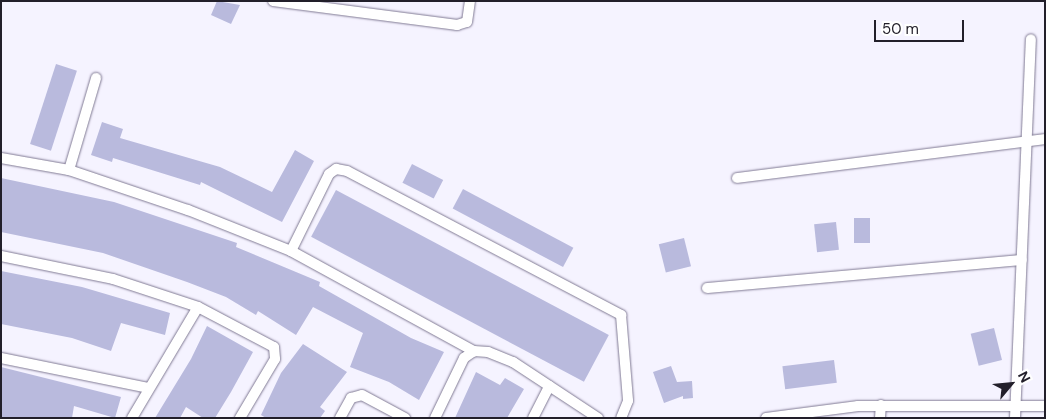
<!DOCTYPE html>
<style>
body{margin:0}
#map{position:relative;width:1046px;height:419px;overflow:hidden;background:#f5f3ff;font-family:"DM Sans",sans-serif}
div>[style]{position:absolute}
[style*='--x']{left:calc(var(--x)*1px);top:calc(var(--y)*1px);width:calc(var(--w)*1px);rotate:calc(var(--a)*1deg)}
.building>*{inset:0;background:#b9badd;transform-origin:0 0}
.roads{filter:drop-shadow(0 0 1px #807a94) drop-shadow(0 0 1px #807a94)}
.minor>*{height:10px;margin:-5px;padding:0 5px;transform-origin:5px;border-radius:5px;background:#fff}
span{translate:-50% -50%;white-space:nowrap;text-align:center;line-height:1.15;-webkit-text-stroke:4px #fff;paint-order:stroke}
.frame{position:absolute;inset:0;border:2px solid #221f2a;pointer-events:none}
.north{position:absolute;left:986px;top:359px;width:50px;height:50px;-webkit-text-stroke:4px #fff;paint-order:stroke;rotate:62deg;font-size:14px;font-weight:700;line-height:20px;text-align:center;color:#221f2a}
.north::after{content:'';display:block;margin:auto;width:18px;height:22px;background:#221f2a;clip-path:polygon(50% 0,100% 100%,50% 72%,0 100%)}
.scale{position:absolute;left:874px;top:20px;width:90px;height:22px;box-sizing:border-box;border:2px solid #221f2a;border-top:0;padding-left:6px;font-size:15px;line-height:18px;white-space:nowrap;color:#221f2a;-webkit-text-stroke:4px #fff;paint-order:stroke}
</style>
<div id="map">
<div class="building">
<i style="clip-path:polygon(217px 1px,240px 5px,231px 24px,211px 15px)"></i>
<i style="left:56px;top:64px;width:22px;height:84px;rotate:18deg"></i>
<i style="clip-path:polygon(102px 122px,123px 129px,120px 138px,220px 167px,272px 192px,295px 150px,314px 161px,282px 222px,201px 182px,200px 185px,113px 158px,112px 162px,91px 155px)"></i>
<i style="left:412px;top:164px;width:35px;height:21px;rotate:27deg"></i>
<i style="clip-path:polygon(1px 178px,114px 202px,237px 243px,236px 247px,320px 282px,319px 286px,411px 338px,444px 352px,419px 400px,389px 382px,350px 367px,363px 333px,313px 307px,296px 335px,258px 311px,256px 315px,226px 297px,187px 282px,103px 253px,1px 232px)"></i>
<i style="left:463px;top:189px;width:125px;height:22px;rotate:28deg"></i>
<i style="left:336px;top:190px;width:309px;height:53px;rotate:28deg"></i>
<i style="left:854px;top:218px;width:16px;height:25px"></i>
<i style="left:836px;top:222px;width:28px;height:22px;rotate:84deg"></i>
<i style="left:684px;top:238px;width:29px;height:26px;rotate:76deg"></i>
<i style="clip-path:polygon(1px 271px,82px 287px,170px 313px,165px 335px,121px 323px,111px 351px,72px 338px,1px 324px)"></i>
<i style="clip-path:polygon(207px 326px,253px 352px,231px 392px,215px 418px,203px 418px,186px 407px,180px 418px,155px 418px,191px 359px)"></i>
<i style="left:994px;top:328px;width:33px;height:24px;rotate:76deg"></i>
<i style="clip-path:polygon(303px 344px,347px 372px,320px 407px,325px 411px,320px 418px,266px 418px,261px 415px,281px 373px)"></i>
<i style="left:834px;top:360px;width:23px;height:52px;rotate:83deg"></i>
<i style="clip-path:polygon(671px 366px,677px 382px,692px 381px,693px 398px,683px 399px,683px 396px,664px 403px,653px 372px)"></i>
<i style="clip-path:polygon(1px 367px,121px 397px,115px 418px,74px 406px,72px 418px,1px 418px)"></i>
<i style="clip-path:polygon(476px 372px,500px 385px,505px 378px,524px 389px,507px 418px,455px 418px)"></i>
</div>
<div class="roads">
<div class="minor">
<i style="--x:273;--y:1;--w:186;--a:7.4"></i>
<i style="--x:457;--y:25;--w:10;--a:-17"></i>
<i style="--x:467;--y:22;--w:21;--a:-82"></i>
<i style="--x:1;--y:158;--w:69;--a:10"></i>
<i style="--x:69;--y:170;--w:126;--a:18.6"></i>
<i style="--x:188;--y:210;--w:111;--a:21.7"></i>
<i style="--x:291;--y:251;--w:209;--a:28.7"></i>
<i style="--x:69;--y:170;--w:96;--a:-73.6"></i>
<i style="--x:737;--y:178;--w:310;--a:-7.2"></i>
<i style="--x:291;--y:251;--w:86;--a:-63.7"></i>
<i style="--x:329;--y:174;--w:9;--a:-36"></i>
<i style="--x:336;--y:169;--w:11;--a:10"></i>
<i style="--x:347;--y:171;--w:310;--a:27.7"></i>
<i style="--x:621;--y:315;--w:86;--a:85.3"></i>
<i style="--x:628;--y:401;--w:18;--a:112"></i>
<i style="--x:1;--y:256;--w:114;--a:11.6"></i>
<i style="--x:113;--y:279;--w:89;--a:18.2"></i>
<i style="--x:198;--y:307;--w:86;--a:27.8"></i>
<i style="--x:274;--y:347;--w:12;--a:85"></i>
<i style="--x:275;--y:359;--w:69;--a:120.7"></i>
<i style="--x:707;--y:288;--w:316;--a:-5.1"></i>
<i style="--x:1;--y:358;--w:150;--a:11.5"></i>
<i style="--x:132;--y:418;--w:129;--a:-59.3"></i>
<i style="--x:340;--y:418;--w:23;--a:-61"></i>
<i style="--x:351;--y:398;--w:11;--a:-15"></i>
<i style="--x:362;--y:395;--w:49;--a:28.1"></i>
<i style="--x:435;--y:418;--w:67;--a:-64.2"></i>
<i style="--x:464;--y:358;--w:12;--a:-35"></i>
<i style="--x:474;--y:351;--w:14;--a:4"></i>
<i style="--x:488;--y:352;--w:27;--a:22"></i>
<i style="--x:513;--y:362;--w:102;--a:33.4"></i>
<i style="--x:533;--y:418;--w:36;--a:-63"></i>
<i style="--x:766;--y:418;--w:93;--a:-7.4"></i>
<i style="--x:858;--y:406;--w:187;--a:0"></i>
<i style="--x:880;--y:418;--w:13;--a:-86"></i>
<i style="--x:1015;--y:418;--w:379;--a:-87.6"></i>
</div>
</div>
<div class="frame"></div>
<div class="north">N</div>
<div class="scale">50 m</div>
</div>
